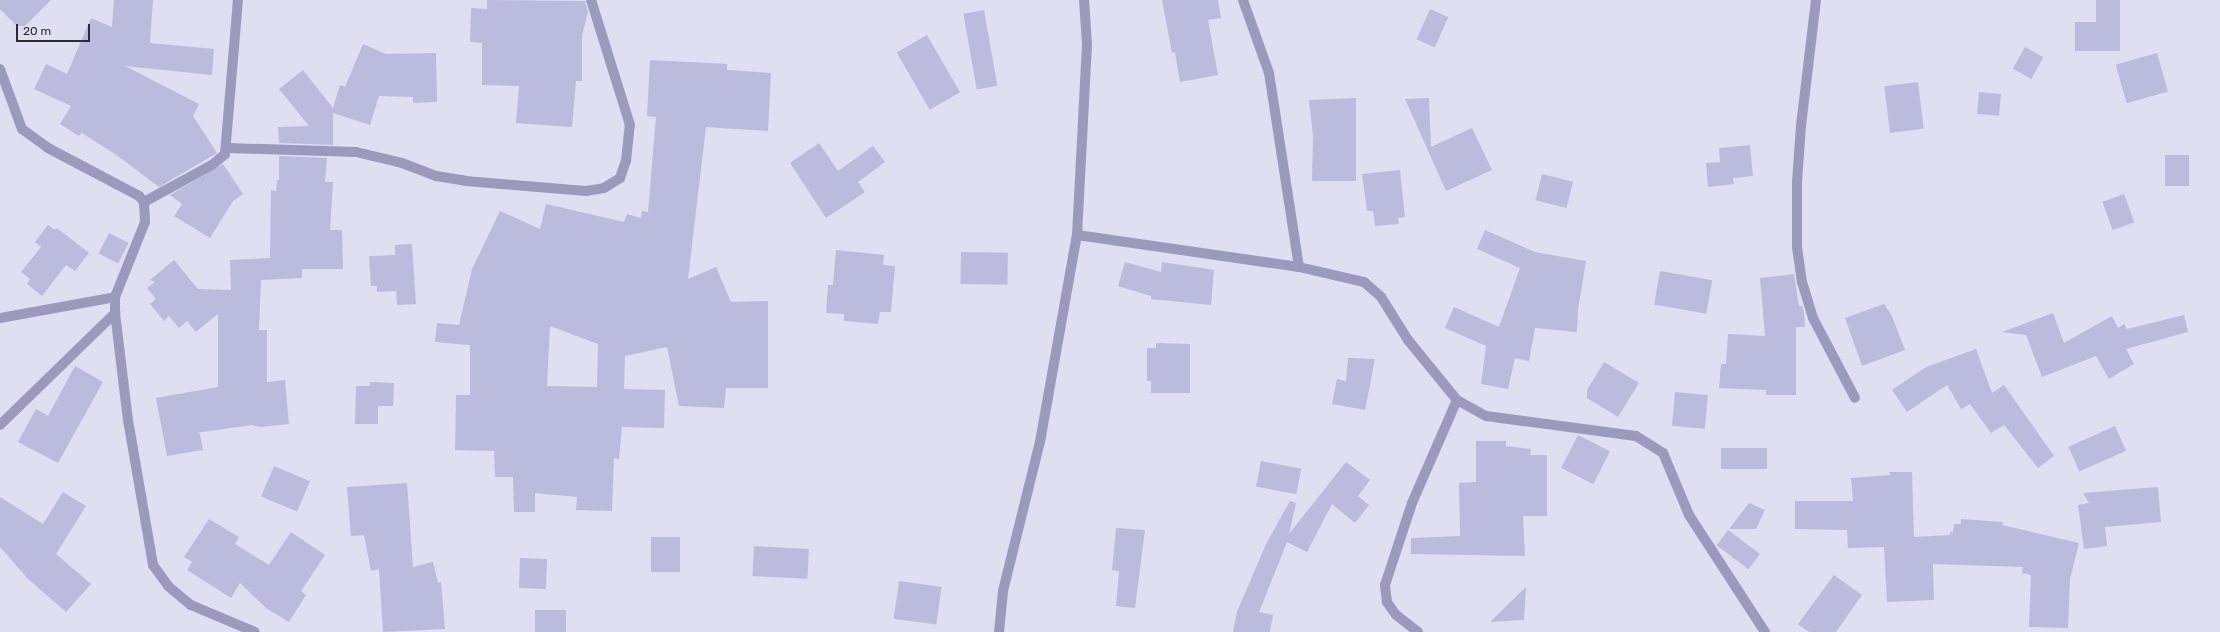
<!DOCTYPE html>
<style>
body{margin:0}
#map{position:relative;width:2220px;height:632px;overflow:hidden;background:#dedff1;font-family:Rubik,sans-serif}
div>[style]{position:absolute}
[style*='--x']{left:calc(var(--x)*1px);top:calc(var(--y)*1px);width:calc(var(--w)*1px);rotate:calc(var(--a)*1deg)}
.building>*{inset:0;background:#bbd;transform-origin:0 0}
.minor>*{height:10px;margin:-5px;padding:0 5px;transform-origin:5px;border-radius:5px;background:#9a9bbc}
span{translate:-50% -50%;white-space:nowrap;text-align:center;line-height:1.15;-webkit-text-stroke:4px #dedff1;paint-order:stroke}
.scale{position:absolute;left:16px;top:24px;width:74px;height:18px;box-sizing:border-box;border:2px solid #2b2c32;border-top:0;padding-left:5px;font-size:12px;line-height:14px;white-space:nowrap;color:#2b2c32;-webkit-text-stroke:3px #dedff1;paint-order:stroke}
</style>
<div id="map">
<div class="building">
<i style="clip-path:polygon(0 0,51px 0,25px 26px,17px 26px,0 9px)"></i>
<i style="clip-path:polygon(114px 0,153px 0,150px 43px,214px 49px,212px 75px,125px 66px,199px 104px,193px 116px,217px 153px,159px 187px,118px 156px,82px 133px,79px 136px,60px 124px,71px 106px,34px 89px,46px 64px,67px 74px,91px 18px,112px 27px)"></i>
<i style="clip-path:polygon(487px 0,585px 1px,588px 12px,582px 35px,582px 81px,576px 81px,572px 127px,516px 123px,519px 86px,482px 85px,482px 43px,470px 42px,471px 8px,487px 9px)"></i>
<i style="clip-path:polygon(1162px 0,1218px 0,1221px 18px,1208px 20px,1218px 75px,1180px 82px,1175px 52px,1172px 53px)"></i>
<i style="clip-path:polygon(2096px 0,2120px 0,2120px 51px,2075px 51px,2075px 22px,2096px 22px)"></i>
<i style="left:1430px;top:9px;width:20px;height:33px;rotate:24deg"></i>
<i style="left:984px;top:10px;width:77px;height:21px;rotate:80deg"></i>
<i style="left:927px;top:35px;width:66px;height:35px;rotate:60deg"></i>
<i style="clip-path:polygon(363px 44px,386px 54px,436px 53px,437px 102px,413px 103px,413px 97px,379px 96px,370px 125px,333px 113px,333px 145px,279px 143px,278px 127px,309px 126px,279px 89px,303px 70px,333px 108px,340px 85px,345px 87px)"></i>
<i style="left:2025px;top:47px;width:21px;height:25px;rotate:29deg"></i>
<i style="left:2157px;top:53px;width:40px;height:43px;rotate:74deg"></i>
<i style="clip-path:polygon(evenodd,650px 60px,727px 64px,727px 70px,771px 73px,768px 131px,706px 127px,688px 279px,716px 267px,731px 302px,768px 301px,768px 388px,726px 388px,724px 408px,679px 406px,667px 347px,625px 356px,624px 389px,665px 390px,664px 428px,622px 427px,619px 459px,614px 458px,612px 511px,576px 510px,577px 497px,535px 493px,535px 512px,514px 512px,513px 477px,495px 477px,494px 451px,455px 450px,456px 395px,470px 395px,470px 345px,435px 342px,437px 323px,459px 325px,472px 269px,500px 211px,540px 229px,546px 204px,624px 222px,627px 214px,641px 218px,642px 211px,648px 212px,656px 117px,647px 116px,650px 60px,550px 326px,598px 344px,597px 387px,547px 386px,550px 326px)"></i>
<i style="left:1918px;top:82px;width:47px;height:34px;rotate:83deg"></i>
<i style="left:1979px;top:92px;width:22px;height:22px;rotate:5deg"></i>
<i style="clip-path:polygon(1356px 98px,1356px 181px,1312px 181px,1313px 136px,1309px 100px)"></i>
<i style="clip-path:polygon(1429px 98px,1431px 147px,1472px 128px,1492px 170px,1446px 191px,1405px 99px)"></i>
<i style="clip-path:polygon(819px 143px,838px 171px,873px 146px,885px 162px,858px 182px,865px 192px,826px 218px,790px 163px)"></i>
<i style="clip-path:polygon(1750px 145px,1753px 176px,1733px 178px,1734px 184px,1708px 187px,1706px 163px,1720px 162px,1719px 148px)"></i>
<i style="left:2165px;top:155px;width:24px;height:31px"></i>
<i style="clip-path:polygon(279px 156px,327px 158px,325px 182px,333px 182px,330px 230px,342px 230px,343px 269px,302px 269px,302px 278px,261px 280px,259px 330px,267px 330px,267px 382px,285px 380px,289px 424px,261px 427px,252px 425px,196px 433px,200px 434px,203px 450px,167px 456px,156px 398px,218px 387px,218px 314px,196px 332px,187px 321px,179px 328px,169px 316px,164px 321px,150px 304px,156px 299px,147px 288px,155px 282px,150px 280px,174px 260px,198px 289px,231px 290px,230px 260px,270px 258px,271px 190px,276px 191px,277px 180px,279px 180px)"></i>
<i style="clip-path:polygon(223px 164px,243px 194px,233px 201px,210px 238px,174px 216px,182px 204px,170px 195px)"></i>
<i style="clip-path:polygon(1400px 170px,1405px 217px,1398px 218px,1399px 224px,1375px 226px,1373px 211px,1367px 211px,1362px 174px)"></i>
<i style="left:1542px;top:174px;width:32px;height:27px;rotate:14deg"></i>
<i style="left:2124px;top:194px;width:30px;height:23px;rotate:70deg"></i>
<i style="clip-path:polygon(48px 225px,55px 230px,57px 228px,89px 253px,75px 271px,66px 265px,42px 296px,27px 284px,30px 279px,21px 272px,41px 247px,35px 242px)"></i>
<i style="clip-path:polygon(1485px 230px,1535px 252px,1586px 261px,1578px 309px,1577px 332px,1535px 328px,1529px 361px,1515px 358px,1508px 389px,1481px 384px,1486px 346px,1445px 328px,1454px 307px,1499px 327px,1520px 268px,1477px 249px)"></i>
<i style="left:109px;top:233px;width:22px;height:23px;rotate:27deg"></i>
<i style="clip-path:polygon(412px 244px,416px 304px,397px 305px,396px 291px,377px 292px,377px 286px,371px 286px,369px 256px,395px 255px,395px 245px)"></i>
<i style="clip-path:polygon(836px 250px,884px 255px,883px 265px,895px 266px,891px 312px,880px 312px,878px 324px,844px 321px,844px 314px,826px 313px,828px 285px,833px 285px)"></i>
<i style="left:961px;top:252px;width:47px;height:32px;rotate:1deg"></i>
<i style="clip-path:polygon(1125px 262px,1161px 272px,1162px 262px,1214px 270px,1211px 305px,1151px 299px,1151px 296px,1118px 286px)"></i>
<i style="left:1660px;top:271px;width:53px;height:34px;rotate:10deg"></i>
<i style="clip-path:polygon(1794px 274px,1799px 306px,1802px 306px,1804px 312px,1805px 327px,1796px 327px,1796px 395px,1766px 395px,1766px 390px,1719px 388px,1721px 364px,1726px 364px,1728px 334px,1765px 336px,1760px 278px)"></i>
<i style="clip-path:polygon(1884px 304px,1892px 316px,1905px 350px,1862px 366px,1845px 318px)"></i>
<i style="clip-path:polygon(2053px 313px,2064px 343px,2112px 316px,2118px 328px,2124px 324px,2127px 329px,2184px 315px,2188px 332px,2126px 349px,2134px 364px,2109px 379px,2096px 356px,2042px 377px,2026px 335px,2002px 332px)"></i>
<i style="clip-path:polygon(1156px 343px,1190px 344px,1190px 393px,1151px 393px,1151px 381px,1147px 381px,1147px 348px,1156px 348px)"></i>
<i style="clip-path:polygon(1976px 349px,1992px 393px,2004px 385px,2054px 456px,2038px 468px,2004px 425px,1991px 433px,1970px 404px,1961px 409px,1947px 385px,1907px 412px,1892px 390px,1926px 367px)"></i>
<i style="clip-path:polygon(1348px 358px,1375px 359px,1365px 410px,1332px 404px,1337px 379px,1346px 381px)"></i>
<i style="clip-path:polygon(1604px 362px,1639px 383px,1618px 417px,1587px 398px,1587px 390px)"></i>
<i style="clip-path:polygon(75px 366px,103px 382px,58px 463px,18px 442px,36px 409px,48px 416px)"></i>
<i style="clip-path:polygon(370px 382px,394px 383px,393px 406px,378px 406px,378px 424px,355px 424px,356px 386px,370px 386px)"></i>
<i style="left:1675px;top:392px;width:33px;height:34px;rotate:5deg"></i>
<i style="left:2115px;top:426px;width:27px;height:51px;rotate:66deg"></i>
<i style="left:1578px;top:435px;width:36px;height:37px;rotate:27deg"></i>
<i style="clip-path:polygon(1476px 441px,1506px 441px,1506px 446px,1531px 449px,1530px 455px,1547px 455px,1547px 516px,1523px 516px,1525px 556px,1411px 554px,1411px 538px,1460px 536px,1459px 483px,1476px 482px)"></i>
<i style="left:1767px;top:448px;width:21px;height:46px;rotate:90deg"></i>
<i style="left:1261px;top:461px;width:41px;height:26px;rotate:11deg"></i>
<i style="clip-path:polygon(1346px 462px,1370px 480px,1358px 496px,1369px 505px,1355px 523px,1332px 504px,1307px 552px,1287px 542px,1259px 612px,1273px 615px,1270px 632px,1233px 632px,1237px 612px,1266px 544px,1290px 501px,1296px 503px,1289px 534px)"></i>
<i style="left:274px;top:466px;width:39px;height:33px;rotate:23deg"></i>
<i style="clip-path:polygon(1889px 472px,1912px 472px,1914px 537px,1950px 535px,1950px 532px,1953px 532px,1954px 524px,1961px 524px,1961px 519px,2003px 522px,2002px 525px,2079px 543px,2070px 579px,2068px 628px,2029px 627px,2031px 575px,2022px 573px,2023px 567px,1933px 564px,1934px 600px,1887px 602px,1884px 547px,1848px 548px,1847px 530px,1795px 529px,1795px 501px,1853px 501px,1851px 478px,1890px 475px)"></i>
<i style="clip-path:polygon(407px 483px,413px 567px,433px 562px,438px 583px,441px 582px,445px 629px,383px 632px,379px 569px,371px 571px,364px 535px,351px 536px,347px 487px)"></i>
<i style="clip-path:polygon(2158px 487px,2161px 522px,2105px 527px,2107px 546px,2084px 549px,2078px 505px,2089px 503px,2083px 493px)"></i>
<i style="clip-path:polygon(63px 492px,86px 506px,56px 554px,91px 584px,66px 612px,28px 579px,0 547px,0 497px,43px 524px)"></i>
<i style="clip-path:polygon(1749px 503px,1765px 510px,1756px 529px,1729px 529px)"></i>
<i style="clip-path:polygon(209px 519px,239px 537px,235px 544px,269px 565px,291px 532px,325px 555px,301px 591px,306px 595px,289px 622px,266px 608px,240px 583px,231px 598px,187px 570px,192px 562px,184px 557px)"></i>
<i style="clip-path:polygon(1116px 528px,1145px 530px,1135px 608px,1116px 606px,1119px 571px,1112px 570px)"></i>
<i style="left:1728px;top:530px;width:40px;height:19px;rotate:37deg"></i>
<i style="left:680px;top:537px;width:35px;height:29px;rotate:90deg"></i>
<i style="left:754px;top:546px;width:55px;height:30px;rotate:3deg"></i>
<i style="left:520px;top:558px;width:27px;height:30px;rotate:2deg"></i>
<i style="clip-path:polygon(1834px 575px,1862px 595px,1836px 632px,1809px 632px,1798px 624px)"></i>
<i style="left:899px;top:581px;width:43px;height:38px;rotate:8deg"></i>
<i style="clip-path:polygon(1526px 587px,1524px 620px,1490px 622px)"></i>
<i style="left:535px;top:610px;width:31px;height:22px"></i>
</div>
<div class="minor">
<i style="--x:1243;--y:0;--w:77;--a:70.4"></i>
<i style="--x:1269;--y:73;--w:196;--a:81.2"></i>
<i style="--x:1816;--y:0;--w:126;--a:96.8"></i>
<i style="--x:1801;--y:125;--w:57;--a:94"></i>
<i style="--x:1797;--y:182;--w:65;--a:90"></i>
<i style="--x:1797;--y:247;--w:35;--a:82"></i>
<i style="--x:1802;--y:282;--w:38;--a:73"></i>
<i style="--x:1813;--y:318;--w:90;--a:62.3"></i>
<i style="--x:0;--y:69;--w:64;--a:69.9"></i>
<i style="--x:22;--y:129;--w:32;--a:36"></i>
<i style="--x:48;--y:148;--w:103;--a:27.8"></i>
<i style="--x:139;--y:196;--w:8;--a:50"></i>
<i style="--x:144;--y:202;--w:20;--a:87"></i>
<i style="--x:145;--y:222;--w:81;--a:111.8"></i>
<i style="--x:115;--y:297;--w:16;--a:90"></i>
<i style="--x:115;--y:313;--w:108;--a:83.1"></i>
<i style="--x:128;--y:420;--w:147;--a:80.2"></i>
<i style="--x:153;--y:565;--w:26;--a:54"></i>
<i style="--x:168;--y:586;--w:30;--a:40"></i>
<i style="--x:191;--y:605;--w:69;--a:22.9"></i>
<i style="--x:228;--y:148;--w:128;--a:1.8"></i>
<i style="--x:356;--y:152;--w:47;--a:13.4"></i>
<i style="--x:402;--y:163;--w:36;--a:21"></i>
<i style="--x:436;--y:176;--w:30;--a:9"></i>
<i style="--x:466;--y:181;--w:120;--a:4.8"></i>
<i style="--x:586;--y:191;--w:18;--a:-9"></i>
<i style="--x:604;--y:188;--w:19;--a:-32"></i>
<i style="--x:620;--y:178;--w:18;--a:-71"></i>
<i style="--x:626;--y:161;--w:36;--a:-84"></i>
<i style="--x:630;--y:125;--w:131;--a:-107.3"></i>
<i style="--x:144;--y:202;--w:77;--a:-28.6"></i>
<i style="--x:212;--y:165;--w:17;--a:-40"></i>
<i style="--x:225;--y:154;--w:155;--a:-85.2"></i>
<i style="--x:1077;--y:235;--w:224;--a:8.2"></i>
<i style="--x:1299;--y:267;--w:67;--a:13"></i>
<i style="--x:1364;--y:282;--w:23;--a:41"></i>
<i style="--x:1381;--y:297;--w:51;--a:57.9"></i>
<i style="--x:1408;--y:340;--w:77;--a:50.8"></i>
<i style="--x:1457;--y:400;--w:33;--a:29"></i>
<i style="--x:1486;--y:416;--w:151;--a:7.6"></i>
<i style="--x:1636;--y:436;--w:32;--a:32"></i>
<i style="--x:1663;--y:453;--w:67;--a:67.2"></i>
<i style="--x:1689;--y:515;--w:140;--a:57"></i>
<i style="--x:0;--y:318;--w:117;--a:-10.3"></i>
<i style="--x:0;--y:425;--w:161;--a:-44.2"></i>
<i style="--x:999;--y:632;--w:41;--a:-84.4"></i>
<i style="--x:1003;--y:591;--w:154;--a:-76.1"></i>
<i style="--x:1040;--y:442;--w:210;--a:-79.9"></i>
<i style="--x:1077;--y:235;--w:191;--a:-87"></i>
<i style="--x:1087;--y:44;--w:44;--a:-93.9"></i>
<i style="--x:1418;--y:632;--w:28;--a:-142"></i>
<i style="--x:1396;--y:615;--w:16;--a:-125"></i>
<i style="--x:1387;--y:602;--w:17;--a:-97"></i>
<i style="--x:1385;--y:585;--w:86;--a:-71.8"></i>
<i style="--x:1412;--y:503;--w:112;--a:-66.4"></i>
</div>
<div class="scale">20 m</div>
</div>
